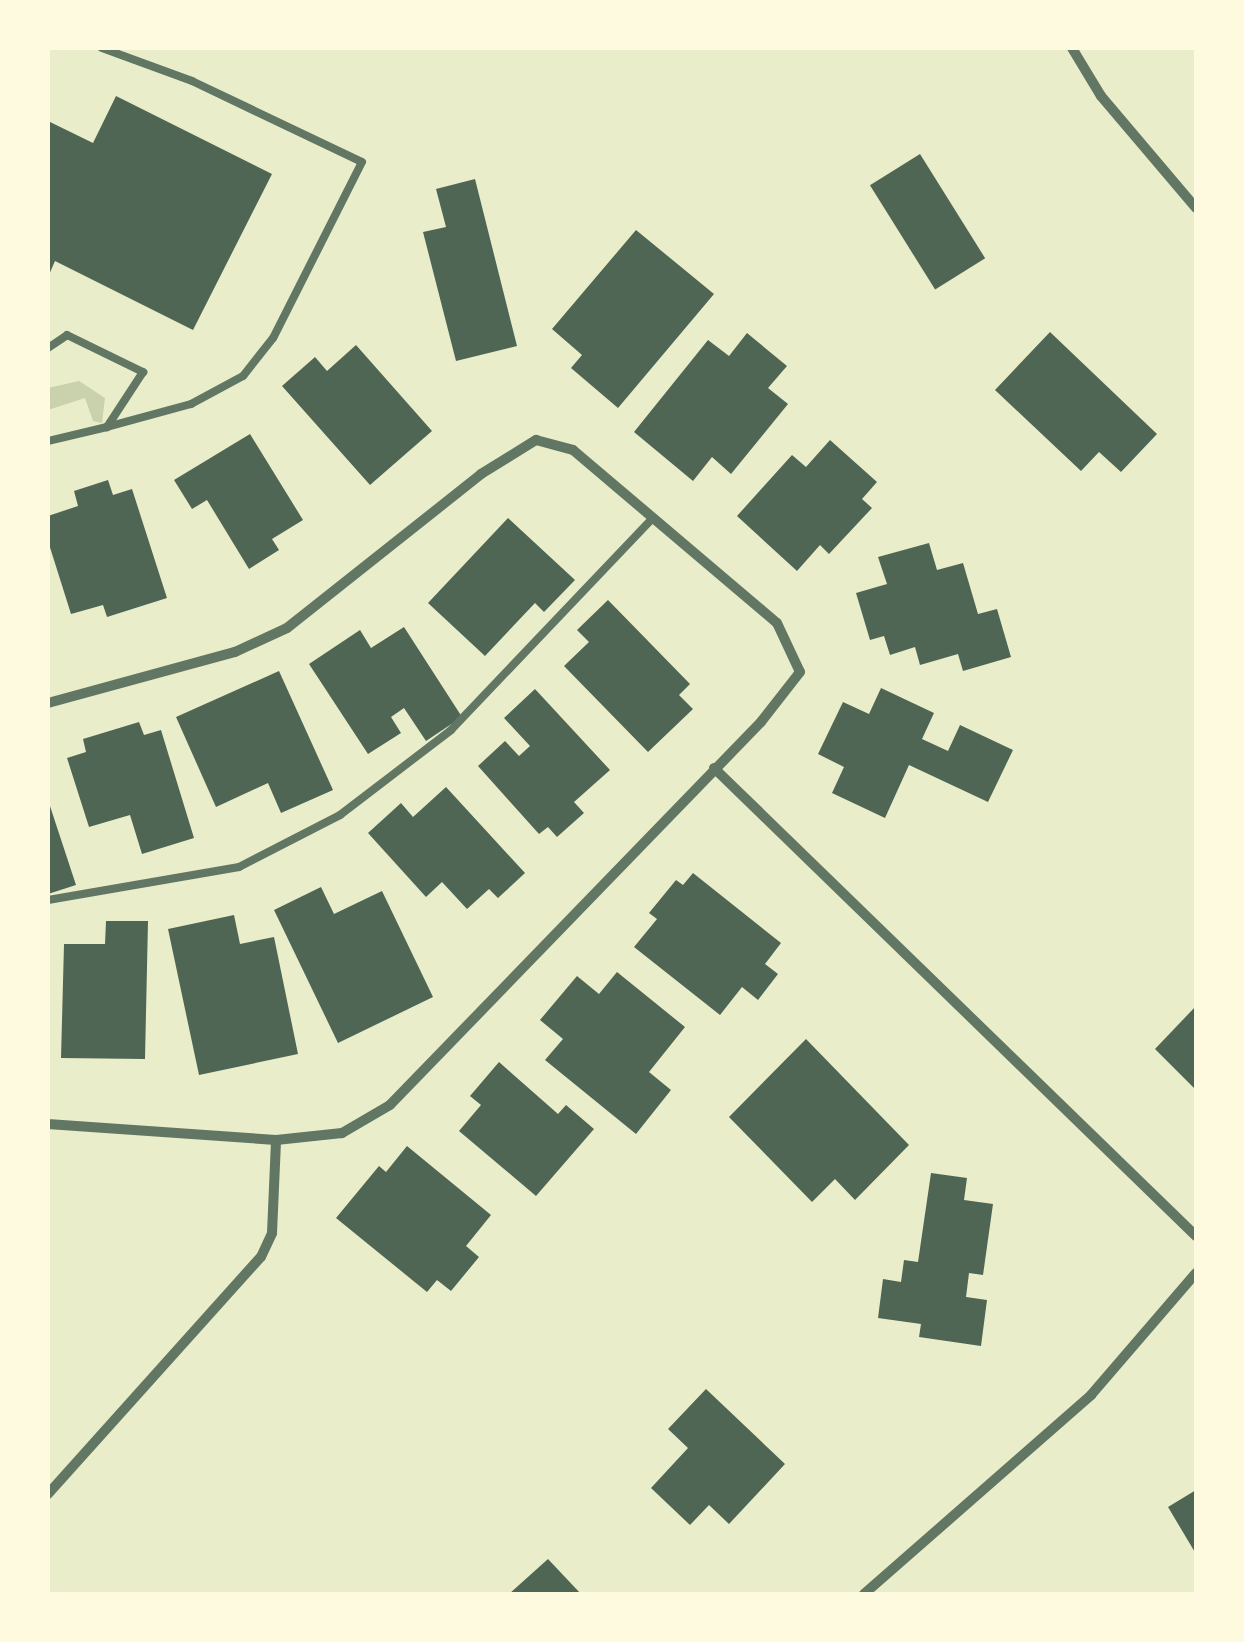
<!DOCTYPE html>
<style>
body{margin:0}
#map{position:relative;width:1244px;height:1642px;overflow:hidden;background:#e9edc9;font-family:Commissioner,sans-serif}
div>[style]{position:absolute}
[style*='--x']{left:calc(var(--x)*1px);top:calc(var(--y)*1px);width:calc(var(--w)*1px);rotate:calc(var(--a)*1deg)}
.green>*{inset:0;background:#cad2ad}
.building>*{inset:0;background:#4f6655;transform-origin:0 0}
.service>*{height:8px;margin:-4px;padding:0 4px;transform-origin:4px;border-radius:4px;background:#617663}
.minor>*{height:10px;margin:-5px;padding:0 5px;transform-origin:5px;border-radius:5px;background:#617663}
span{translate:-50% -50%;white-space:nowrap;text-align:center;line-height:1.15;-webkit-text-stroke:8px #fefae0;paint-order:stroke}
.frame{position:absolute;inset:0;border:50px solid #fefae0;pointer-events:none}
</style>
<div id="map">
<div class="green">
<i style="clip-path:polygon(79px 381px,105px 398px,102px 423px,93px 421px,85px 398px,48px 410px,48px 388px)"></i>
</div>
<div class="building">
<i style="clip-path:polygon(116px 96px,272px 174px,193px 330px,55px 261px,48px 277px,48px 121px,93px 143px)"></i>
<i style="left:920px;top:154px;width:123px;height:59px;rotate:58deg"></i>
<i style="clip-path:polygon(475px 179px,517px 346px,456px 361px,423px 232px,446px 227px,436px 189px)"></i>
<i style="clip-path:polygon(636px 230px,714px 294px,618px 408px,571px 368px,582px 355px,552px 329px)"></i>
<i style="clip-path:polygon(1050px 332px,1157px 434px,1121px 472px,1099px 452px,1081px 471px,995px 390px)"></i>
<i style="clip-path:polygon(747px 333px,787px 366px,768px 388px,788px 404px,731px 474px,712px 457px,693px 481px,634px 432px,708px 340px,729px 356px)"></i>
<i style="clip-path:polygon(356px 345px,432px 431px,370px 485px,282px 386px,315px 357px,327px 371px)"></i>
<i style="clip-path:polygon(250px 434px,303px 520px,272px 539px,279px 550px,249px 569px,207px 500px,192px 509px,174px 480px)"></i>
<i style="clip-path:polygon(830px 440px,877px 482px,862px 499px,872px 508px,829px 554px,820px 545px,797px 571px,737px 516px,792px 455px,806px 467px)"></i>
<i style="clip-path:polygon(108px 480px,113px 495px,132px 489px,167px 598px,107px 617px,103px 605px,71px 614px,48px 541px,48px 516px,78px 506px,74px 491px)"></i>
<i style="clip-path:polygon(508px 518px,575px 580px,544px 612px,535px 603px,485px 656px,428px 603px)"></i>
<i style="clip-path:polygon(929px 543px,937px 570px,963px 563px,978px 614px,997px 609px,1011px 657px,963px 671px,958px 654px,920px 665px,915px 647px,890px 655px,884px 636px,870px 640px,856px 593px,887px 584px,878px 557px)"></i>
<i style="clip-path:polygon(608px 600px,690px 684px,679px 695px,693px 709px,648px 752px,564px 666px,589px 642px,577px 630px)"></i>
<i style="clip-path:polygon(404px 627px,462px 717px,426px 741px,404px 708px,391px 717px,401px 733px,368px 754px,309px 664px,360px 630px,371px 648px)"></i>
<i style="clip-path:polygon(279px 671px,333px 790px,281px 813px,268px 783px,216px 807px,176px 717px)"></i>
<i style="clip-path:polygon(881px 688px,934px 713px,922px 739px,948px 751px,960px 725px,1013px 750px,988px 802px,909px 765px,885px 818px,832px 793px,844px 767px,818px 754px,843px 702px,869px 714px)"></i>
<i style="clip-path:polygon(535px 689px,610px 770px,574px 802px,584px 813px,557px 837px,548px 827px,539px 834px,478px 766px,505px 741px,519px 756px,530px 746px,504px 718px)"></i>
<i style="clip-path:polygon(139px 722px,144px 735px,161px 730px,194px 838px,142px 854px,130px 815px,89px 827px,67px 758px,86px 752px,83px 739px)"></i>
<i style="clip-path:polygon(446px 787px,525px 873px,498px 898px,489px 889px,467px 909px,442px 882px,426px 897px,368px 833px,401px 803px,413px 817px)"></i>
<i style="clip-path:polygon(48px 800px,76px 885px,48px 894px)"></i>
<i style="clip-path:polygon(693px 873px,781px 943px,765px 964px,778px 974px,758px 1000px,742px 987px,720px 1015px,634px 947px,657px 919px,649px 913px,676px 880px,683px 885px)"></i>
<i style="clip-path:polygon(321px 887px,334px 914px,382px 891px,433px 997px,338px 1043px,274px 910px)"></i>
<i style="clip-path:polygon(234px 915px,240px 944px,274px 937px,298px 1054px,199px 1075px,168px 929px)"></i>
<i style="clip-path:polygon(106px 921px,148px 921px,145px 1059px,61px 1058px,64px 944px,105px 944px)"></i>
<i style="clip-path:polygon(617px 972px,685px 1027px,649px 1072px,671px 1090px,636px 1134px,545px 1060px,563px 1039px,540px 1020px,577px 976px,599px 994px)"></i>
<i style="clip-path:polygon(1196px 1006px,1196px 1090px,1155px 1049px)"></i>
<i style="clip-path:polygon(806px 1039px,909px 1145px,855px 1200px,835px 1179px,812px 1202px,729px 1117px)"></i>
<i style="clip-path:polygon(499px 1062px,558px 1114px,566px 1105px,594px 1129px,536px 1196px,459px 1131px,481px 1105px,470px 1096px)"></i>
<i style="clip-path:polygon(407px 1146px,491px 1215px,466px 1246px,479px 1257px,451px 1291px,437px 1280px,427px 1292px,336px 1218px,379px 1166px,386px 1172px)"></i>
<i style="clip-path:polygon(931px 1173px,967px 1178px,964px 1200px,993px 1204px,983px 1275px,969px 1273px,966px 1297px,987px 1300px,981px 1346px,919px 1337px,921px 1324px,878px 1318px,883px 1279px,901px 1282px,904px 1260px,918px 1262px)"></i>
<i style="clip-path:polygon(706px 1389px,785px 1464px,729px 1524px,709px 1505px,690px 1525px,651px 1488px,688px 1448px,668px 1429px)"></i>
<i style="clip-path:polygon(1196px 1490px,1196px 1554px,1168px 1507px)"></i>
<i style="clip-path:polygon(548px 1559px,581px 1594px,509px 1594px)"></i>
</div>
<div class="service">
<i style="--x:102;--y:48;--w:96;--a:20.1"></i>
<i style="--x:192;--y:81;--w:188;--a:25.5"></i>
<i style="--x:362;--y:162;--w:197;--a:116.8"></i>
<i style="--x:273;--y:338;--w:48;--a:128.3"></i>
<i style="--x:243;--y:376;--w:59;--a:151.7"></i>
<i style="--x:191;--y:404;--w:87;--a:164.7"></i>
<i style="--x:48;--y:348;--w:23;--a:-34"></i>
<i style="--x:67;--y:335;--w:85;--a:26"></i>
<i style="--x:143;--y:372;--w:66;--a:123.2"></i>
<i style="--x:107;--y:427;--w:61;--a:166.7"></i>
<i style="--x:48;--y:900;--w:194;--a:-9.8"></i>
<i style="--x:239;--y:867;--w:114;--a:-27.2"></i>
<i style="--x:340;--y:815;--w:140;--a:-37.4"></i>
<i style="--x:451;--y:730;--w:293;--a:-46.4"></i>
</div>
<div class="minor">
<i style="--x:1072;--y:48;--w:56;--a:58.9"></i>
<i style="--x:1101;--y:96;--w:147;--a:49.7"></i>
<i style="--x:48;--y:703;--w:194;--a:-15.3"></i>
<i style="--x:235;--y:652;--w:57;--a:-24.8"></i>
<i style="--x:287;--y:628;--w:248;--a:-38.4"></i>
<i style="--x:481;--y:474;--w:65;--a:-31.7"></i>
<i style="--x:536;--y:440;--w:38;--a:15"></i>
<i style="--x:573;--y:450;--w:267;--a:40.3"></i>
<i style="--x:777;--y:623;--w:54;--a:64.9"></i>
<i style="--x:800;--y:672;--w:63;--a:128"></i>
<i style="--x:761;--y:722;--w:533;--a:134.09"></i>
<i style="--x:390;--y:1105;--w:56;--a:149.7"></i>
<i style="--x:342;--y:1133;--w:66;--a:173.9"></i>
<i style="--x:276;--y:1140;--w:229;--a:-176"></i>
<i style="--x:714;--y:768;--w:672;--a:44.16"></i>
<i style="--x:48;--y:1494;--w:319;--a:-48.1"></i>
<i style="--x:261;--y:1257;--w:26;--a:-65"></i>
<i style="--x:272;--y:1233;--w:93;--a:-87.5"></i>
<i style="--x:864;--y:1594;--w:302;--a:-41.2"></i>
<i style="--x:1091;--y:1395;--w:161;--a:-49.3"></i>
</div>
<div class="frame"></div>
</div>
